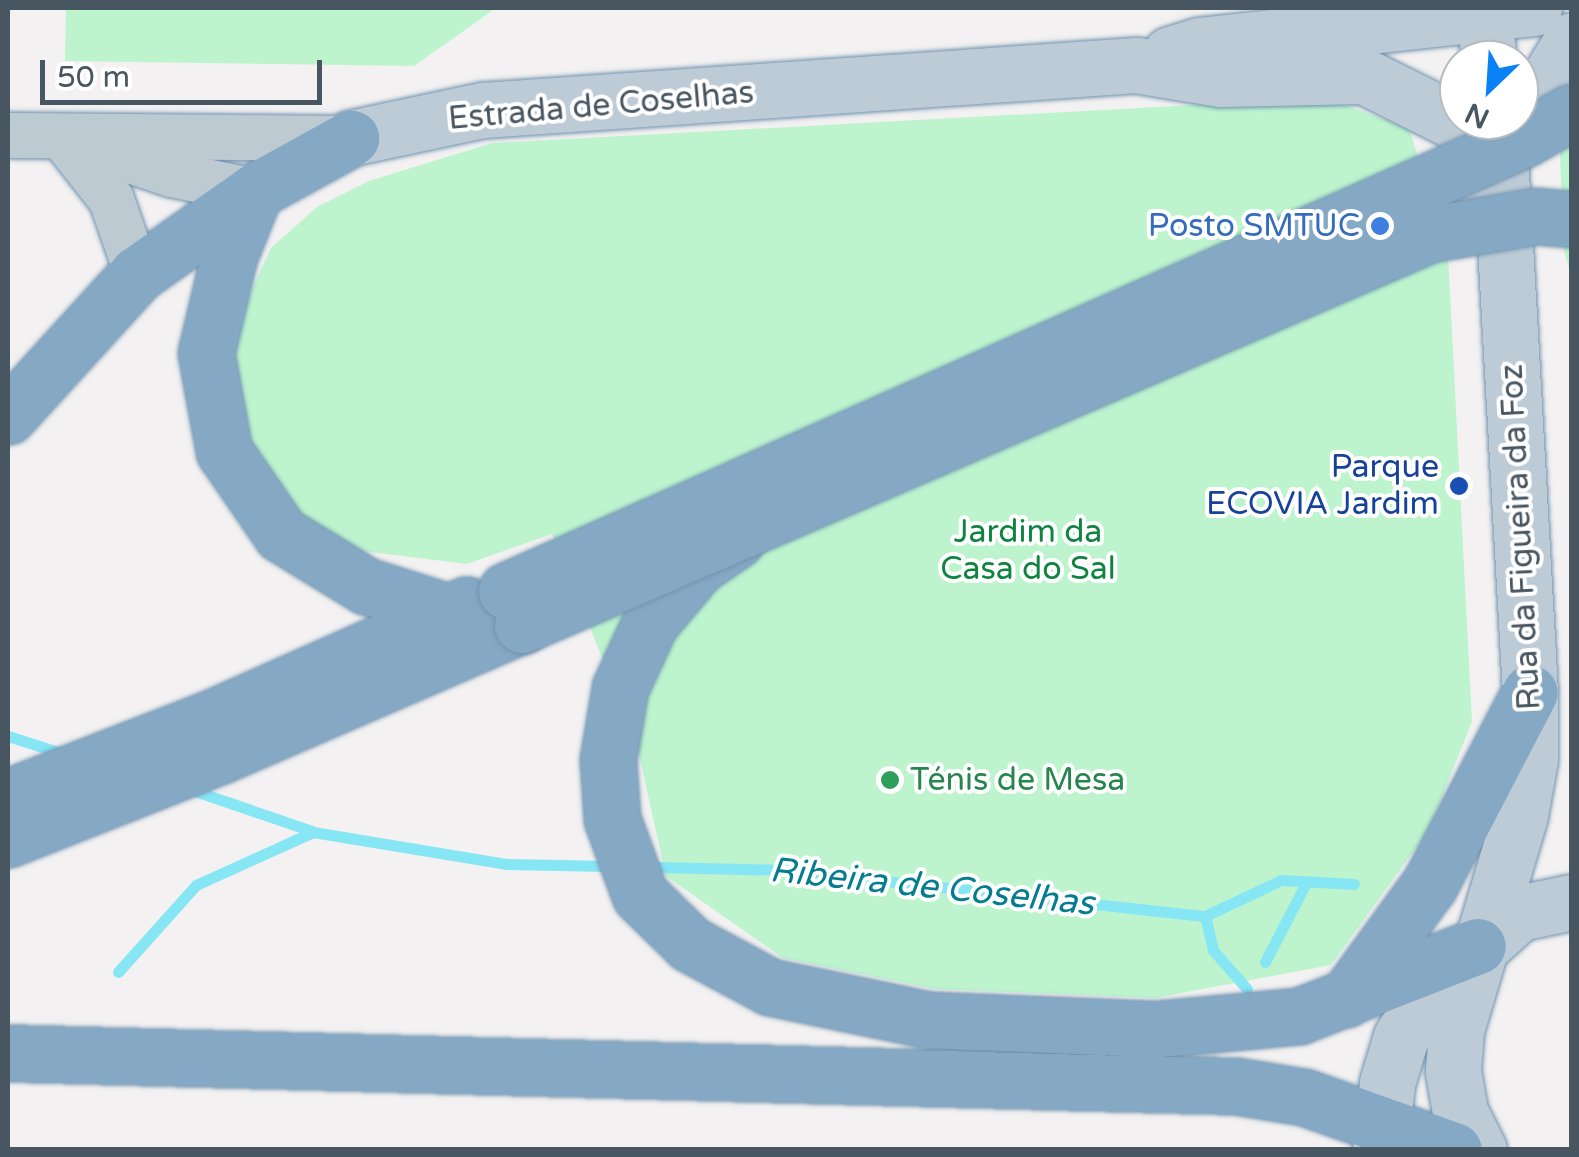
<!DOCTYPE html>
<meta charset="utf-8">
<style>
body{margin:0}
#map{position:relative;width:1579px;height:1157px;overflow:hidden;background:#f3f1f1;font-family:"Varela Round",sans-serif}
div>[style]{position:absolute}
[style*='--x']{left:calc(var(--x)*1px);top:calc(var(--y)*1px);width:calc(var(--w)*1px);rotate:calc(var(--a)*1deg)}
.green>*{inset:0;background:#bdf4ce}
.stream>*{height:11px;margin:-5.5px;padding:0 5.5px;transform-origin:5.5px;border-radius:5.5px;background:#86e6f4}
.roads{filter:drop-shadow(0 0 2px #7093b0) drop-shadow(0 0 2px #7093b0)}
.lane>*{height:22px;margin:-11px;padding:0 11px;transform-origin:11px;border-radius:11px;background:#becad1}
.street>*{height:45px;margin:-22.5px;padding:0 22.5px;transform-origin:22.5px;border-radius:22.5px;background:#becad1}
.secondary>*{height:55px;margin:-27.5px;padding:0 27.5px;transform-origin:27.5px;border-radius:27.5px;background:#bdcbd6}
.highway>*{height:55px;margin:-27.5px;padding:0 27.5px;transform-origin:27.5px;border-radius:27.5px;background:#85a8c4}
.bridges{filter:drop-shadow(0 0 2px #7093b0) drop-shadow(0 0 2px #7093b0)}
.highway-bridge>*{height:55px;margin:-27.5px;padding:0 27.5px;transform-origin:27.5px;border-radius:27.5px;background:#85a8c4}
.dots>*{width:28px;height:28px;translate:-50% -50%;box-sizing:border-box;border:5px solid #fff;border-radius:50%}
span{translate:-50% -50%;white-space:nowrap;text-align:center;line-height:1.15;-webkit-text-stroke:8px #fff;paint-order:stroke}
.street-label{font-size:32px;color:#475660}
.shop-label{font-size:32px;color:#366cbe}
.right{translate:-100% -50%;text-align:right}
.transit-label{font-size:32px;color:#164399}
.park-label{font-size:32px;color:#0f8440}
.leisure-label{font-size:32px;color:#27864d}
.left{translate:0 -50%;text-align:left}
.water-label{font-size:35px;color:#047d90;font-style:italic}
.frame{position:absolute;inset:0;border:10px solid #475660;pointer-events:none}
.north{position:absolute;left:1439px;top:40px;width:100px;height:100px;box-sizing:border-box;background:#fff;border:2px solid #b5bbbf;border-radius:50%;rotate:205deg;font-size:28px;font-weight:700;line-height:40px;text-align:center;color:#475660}
.north::after{content:'';display:block;margin:auto;width:35px;height:45px;background:#0982f6;clip-path:polygon(50% 0,100% 100%,50% 72%,0 100%)}
.scale{position:absolute;left:40px;top:60px;width:282px;height:45px;box-sizing:border-box;border:5px solid #475660;border-top:0;padding-left:12px;font-size:30px;line-height:35px;white-space:nowrap;color:#475660;-webkit-text-stroke:8px #fff;paint-order:stroke}
</style>
<div id="map">
<div class="green">
<i style="clip-path:polygon(66px 8px,496px 8px,414px 66px,65px 61px)"></i>
<i style="clip-path:polygon(1571px 83px,1571px 275px,1564px 251px,1559px 130px)"></i>
<i style="clip-path:polygon(1324px 98px,1409px 128px,1448px 254px,1472px 722px,1428px 831px,1331px 965px,1155px 998px,934px 989px,783px 958px,666px 876px,636px 741px,552px 534px,467px 564px,362px 551px,287px 507px,241px 426px,233px 330px,271px 248px,317px 207px,369px 181px,492px 143px)"></i>
</div>
<div class="stream">
<i style="--x:8;--y:736;--w:59;--a:17.8"></i>
<i style="--x:198;--y:792;--w:120;--a:18.9"></i>
<i style="--x:657;--y:867;--w:129;--a:1.3"></i>
<i style="--x:786;--y:870;--w:422;--a:6.3"></i>
<i style="--x:1265;--y:962;--w:91;--a:-62.6"></i>
<i style="--x:118;--y:972;--w:117;--a:-48.1"></i>
<i style="--x:196;--y:885;--w:128;--a:-24.4"></i>
<i style="--x:313;--y:832;--w:197;--a:9.4"></i>
<i style="--x:507;--y:864;--w:101;--a:1.1"></i>
<i style="--x:1247;--y:989;--w:52;--a:-131.1"></i>
<i style="--x:1213;--y:950;--w:35;--a:-103"></i>
<i style="--x:1205;--y:916;--w:84;--a:-25.3"></i>
<i style="--x:1281;--y:880;--w:73;--a:3.1"></i>
</div>
<div class="roads">
<div class="lane">
<i style="--x:1423;--y:211;--w:82;--a:-16.2"></i>
</div>
<div class="street">
<i style="--x:8;--y:135;--w:343;--a:0.5"></i>
<i style="--x:62;--y:137;--w:79;--a:51.7"></i>
<i style="--x:111;--y:199;--w:79;--a:70.9"></i>
<i style="--x:97;--y:149;--w:78;--a:18.7"></i>
<i style="--x:171;--y:174;--w:86;--a:11.4"></i>
</div>
<div class="secondary">
<i style="--x:1483;--y:8;--w:52;--a:83.4"></i>
<i style="--x:1170;--y:54;--w:30;--a:-17"></i>
<i style="--x:1199;--y:45;--w:337;--a:-6.3"></i>
<i style="--x:351;--y:138;--w:135;--a:-12"></i>
<i style="--x:483;--y:110;--w:655;--a:-3.94"></i>
<i style="--x:1136;--y:65;--w:86;--a:9.4"></i>
<i style="--x:1221;--y:79;--w:143;--a:-1.2"></i>
<i style="--x:1364;--y:76;--w:98;--a:26.6"></i>
<i style="--x:1452;--y:120;--w:62;--a:39.1"></i>
<i style="--x:1500;--y:159;--w:139;--a:-58.8"></i>
<i style="--x:1380;--y:1150;--w:67;--a:-84"></i>
<i style="--x:1387;--y:1083;--w:48;--a:-73.1"></i>
<i style="--x:1401;--y:1037;--w:53;--a:-56.6"></i>
<i style="--x:1430;--y:993;--w:120;--a:-42"></i>
<i style="--x:1519;--y:913;--w:54;--a:-11.7"></i>
<i style="--x:1479;--y:1150;--w:42;--a:-116.6"></i>
<i style="--x:1460;--y:1112;--w:42;--a:-99.7"></i>
<i style="--x:1453;--y:1071;--w:41;--a:-85.8"></i>
<i style="--x:1456;--y:1030;--w:224;--a:-73.4"></i>
<i style="--x:1520;--y:815;--w:57;--a:-79.9"></i>
<i style="--x:1530;--y:759;--w:67;--a:-90"></i>
<i style="--x:1530;--y:692;--w:520;--a:-93.2"></i>
</div>
<div class="highway">
<i style="--x:255;--y:191;--w:70;--a:111.8"></i>
<i style="--x:229;--y:256;--w:100;--a:103.3"></i>
<i style="--x:206;--y:353;--w:100;--a:79.6"></i>
<i style="--x:224;--y:451;--w:101;--a:55.5"></i>
<i style="--x:281;--y:534;--w:100;--a:31.5"></i>
<i style="--x:366;--y:586;--w:86;--a:17.6"></i>
<i style="--x:8;--y:416;--w:192;--a:-47.7"></i>
<i style="--x:137;--y:274;--w:144;--a:-35.1"></i>
<i style="--x:255;--y:191;--w:110;--a:-28.9"></i>
<i style="--x:736;--y:540;--w:47;--a:145.3"></i>
<i style="--x:697;--y:567;--w:73;--a:130"></i>
<i style="--x:650;--y:623;--w:72;--a:114.8"></i>
<i style="--x:620;--y:688;--w:73;--a:99.5"></i>
<i style="--x:608;--y:760;--w:59;--a:86.1"></i>
<i style="--x:612;--y:819;--w:81;--a:69.8"></i>
<i style="--x:640;--y:895;--w:70;--a:44.4"></i>
<i style="--x:690;--y:944;--w:91;--a:28.3"></i>
<i style="--x:770;--y:987;--w:163;--a:11.7"></i>
<i style="--x:930;--y:1020;--w:228;--a:2.3"></i>
<i style="--x:1158;--y:1029;--w:142;--a:-5.3"></i>
<i style="--x:1299;--y:1016;--w:192;--a:-21.4"></i>
<i style="--x:8;--y:797;--w:221;--a:-21.2"></i>
<i style="--x:214;--y:717;--w:276;--a:-24"></i>
<i style="--x:8;--y:839;--w:229;--a:-21.5"></i>
<i style="--x:221;--y:755;--w:328;--a:-23.4"></i>
<i style="--x:1346;--y:999;--w:142;--a:-53.9"></i>
<i style="--x:1430;--y:884;--w:216;--a:-62.5"></i>
<i style="--x:8;--y:1053;--w:1228;--a:1.54"></i>
<i style="--x:1236;--y:1086;--w:69;--a:9.2"></i>
<i style="--x:1304;--y:1097;--w:159;--a:19.5"></i>
</div>
</div>
<div class="bridges">
<div class="highway-bridge">
<i style="--x:506;--y:591;--w:1114;--a:-23.94"></i>
<i style="--x:1524;--y:139;--w:55;--a:-29.4"></i>
<i style="--x:522;--y:625;--w:989;--a:-23.3"></i>
<i style="--x:1430;--y:234;--w:108;--a:-9.6"></i>
<i style="--x:1536;--y:216;--w:36;--a:5"></i>
</div>
</div>
<div class="dots">
<i style="left:1380px;top:226px;background:#3f7fe0"></i>
<i style="left:1459px;top:486px;background:#1a4fb4"></i>
<i style="left:890px;top:780px;background:#2e9e5b"></i>
</div>
<div class="street-label">
<span style="left:601px;top:106px;rotate:-5deg">Estrada de Coselhas</span>
<span style="left:1521px;top:537px;rotate:-93deg">Rua da Figueira da Foz</span>
</div>
<div class="shop-label">
<span class="right" style="left:1360px;top:226px">Posto SMTUC</span>
</div>
<div class="transit-label">
<span class="right" style="left:1439px;top:486px">Parque<br>ECOVIA Jardim</span>
</div>
<div class="park-label">
<span style="left:1028px;top:551px">Jardim da<br>Casa do Sal</span>
</div>
<div class="leisure-label">
<span class="left" style="left:910px;top:780px">Ténis de Mesa</span>
</div>
<div class="water-label">
<span style="left:932px;top:887px;rotate:6deg">Ribeira de Coselhas</span>
</div>
<div class="frame"></div>
<div class="north">N</div>
<div class="scale">50 m</div>
</div>
